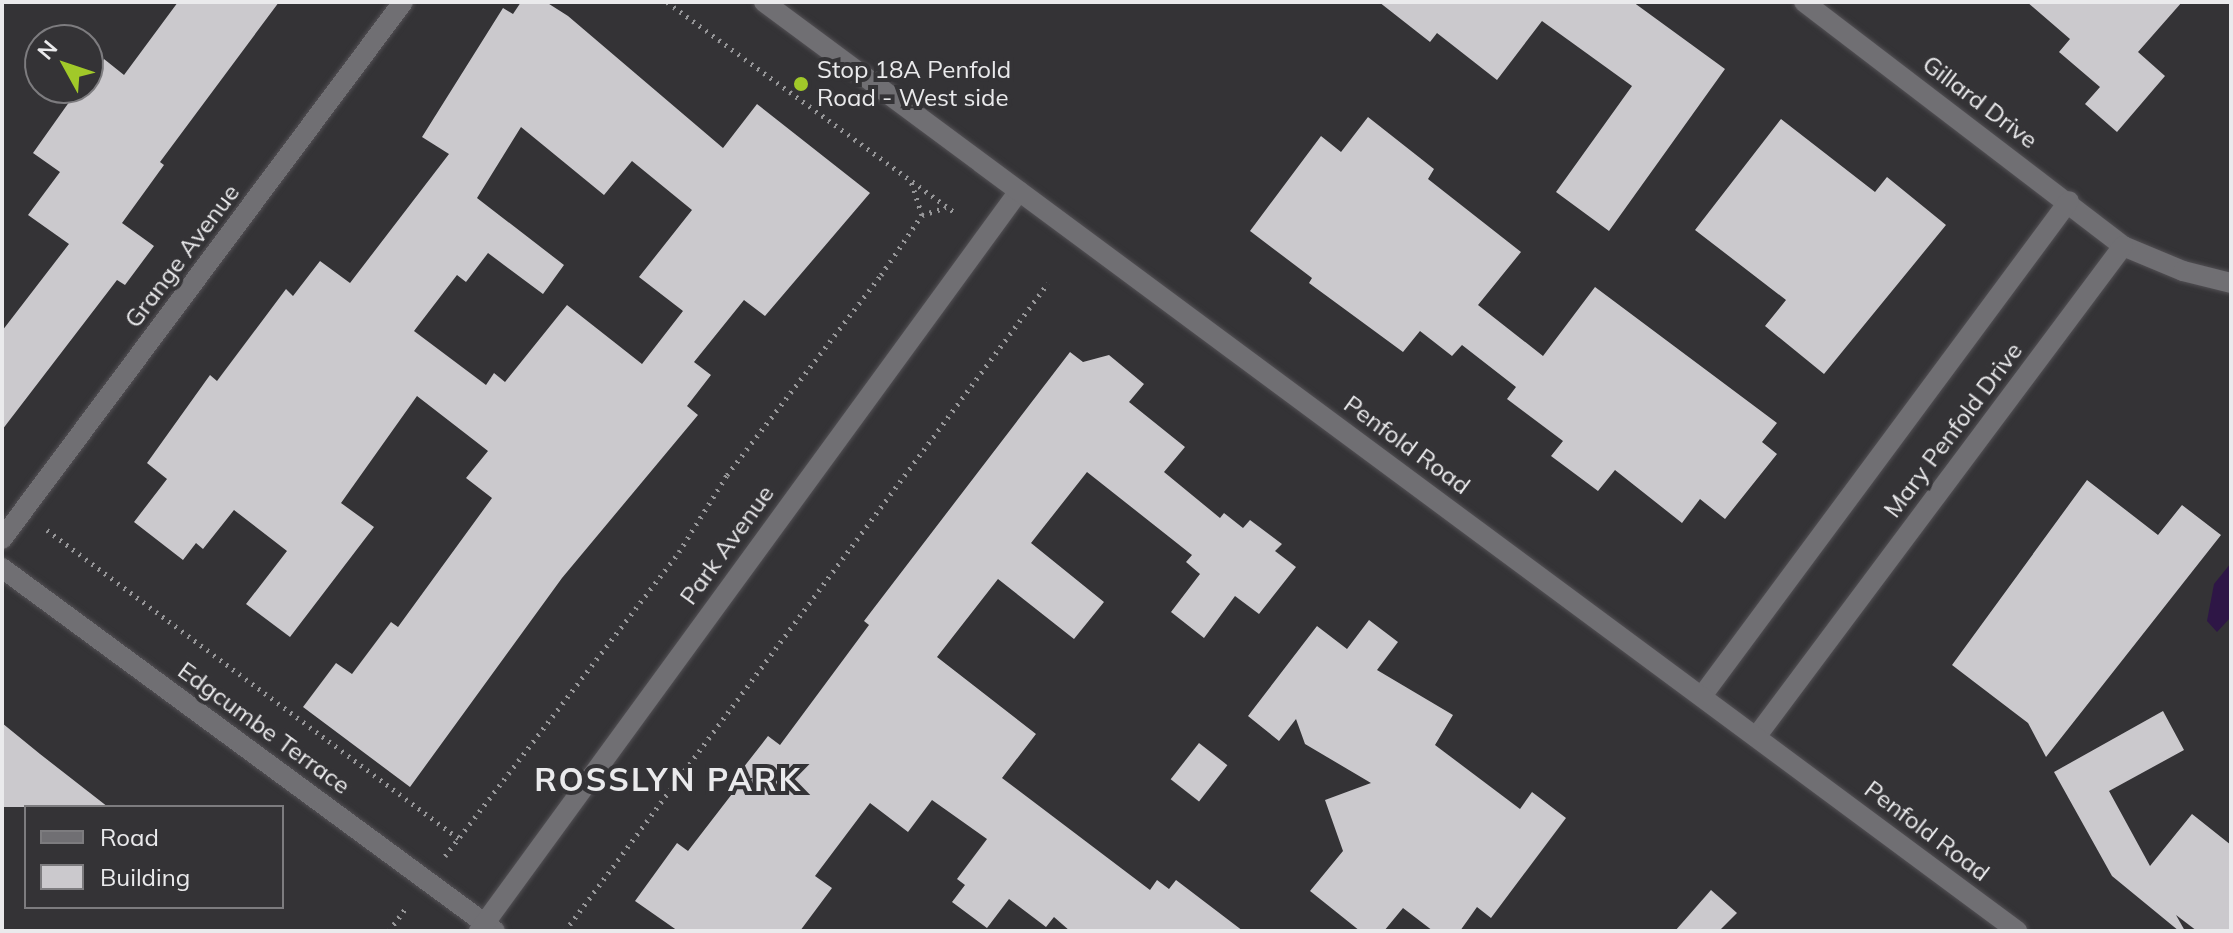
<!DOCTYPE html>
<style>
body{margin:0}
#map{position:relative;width:2233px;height:933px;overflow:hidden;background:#343336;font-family:Mulish,sans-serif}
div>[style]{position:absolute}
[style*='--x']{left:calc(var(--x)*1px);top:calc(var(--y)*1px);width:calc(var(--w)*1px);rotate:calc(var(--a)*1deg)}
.water>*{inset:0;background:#2e1646}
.building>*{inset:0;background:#cbc9cd;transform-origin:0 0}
.path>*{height:5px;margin-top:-2.5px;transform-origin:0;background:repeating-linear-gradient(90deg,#969698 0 2px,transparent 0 8px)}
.roads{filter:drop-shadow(0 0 2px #525054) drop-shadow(0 0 2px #525054)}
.street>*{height:20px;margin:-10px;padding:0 10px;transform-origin:10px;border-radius:10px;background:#706f73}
.secondary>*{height:20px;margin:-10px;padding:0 10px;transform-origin:10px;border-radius:10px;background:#706f73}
.dots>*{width:22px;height:22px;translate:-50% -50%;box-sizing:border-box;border:4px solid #343336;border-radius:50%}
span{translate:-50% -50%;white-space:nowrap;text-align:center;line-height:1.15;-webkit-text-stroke:8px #343336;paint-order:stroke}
.poi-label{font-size:24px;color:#eaeaec}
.left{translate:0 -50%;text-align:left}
.street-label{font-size:24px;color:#eaeaec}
.district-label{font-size:32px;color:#eaeaec;font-weight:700;letter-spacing:2px}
.frame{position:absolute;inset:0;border:4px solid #eaeaec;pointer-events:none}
.legend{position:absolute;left:24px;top:805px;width:260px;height:104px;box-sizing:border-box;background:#343336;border:2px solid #7d7c7f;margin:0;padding:10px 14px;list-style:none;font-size:24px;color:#eaeaec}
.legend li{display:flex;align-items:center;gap:16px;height:40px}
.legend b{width:40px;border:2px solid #7d7c7f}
.north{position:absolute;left:24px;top:24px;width:80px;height:80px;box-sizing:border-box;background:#343336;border:2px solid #7d7c7f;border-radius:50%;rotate:310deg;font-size:22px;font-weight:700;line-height:32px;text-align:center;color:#eaeaec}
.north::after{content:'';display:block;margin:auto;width:28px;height:36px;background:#a1c929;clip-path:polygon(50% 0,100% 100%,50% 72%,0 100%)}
</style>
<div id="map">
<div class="water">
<i style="clip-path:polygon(2231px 563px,2231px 617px,2217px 632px,2207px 621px,2214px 584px)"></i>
</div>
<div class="building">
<i style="clip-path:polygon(178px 2px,279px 2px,160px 162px,164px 165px,122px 223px,154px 246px,125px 285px,117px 280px,2px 430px,2px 331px,69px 244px,28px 215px,60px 172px,33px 153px,72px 98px,88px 88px,104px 59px,124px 75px)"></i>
<i style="clip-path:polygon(evenodd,521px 2px,546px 2px,568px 16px,723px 148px,757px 104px,870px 193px,765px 316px,744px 300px,694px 362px,711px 375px,687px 406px,698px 415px,562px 578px,410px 787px,303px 707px,336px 663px,352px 674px,391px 622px,398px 627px,492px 498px,466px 478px,488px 451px,417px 396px,341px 503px,374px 527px,290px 637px,246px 604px,287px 551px,234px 510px,203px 549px,196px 543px,183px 560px,134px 522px,167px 479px,147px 463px,210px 375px,217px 381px,286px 289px,293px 296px,320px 261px,350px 283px,449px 154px,422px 137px,503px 8px,513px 14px,521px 2px,521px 127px,604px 195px,632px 161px,692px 210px,639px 277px,683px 311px,642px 364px,567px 305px,505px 382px,494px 373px,486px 385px,414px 331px,457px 275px,466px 282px,488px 253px,543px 294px,564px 265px,477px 198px,521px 127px)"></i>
<i style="clip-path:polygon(1379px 2px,1633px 2px,1725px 69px,1609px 231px,1556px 192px,1632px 86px,1542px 21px,1497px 80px,1437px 33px,1430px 42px)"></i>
<i style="clip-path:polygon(2027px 2px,2182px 2px,2138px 52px,2165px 76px,2117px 132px,2085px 104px,2100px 87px,2059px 52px,2070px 39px)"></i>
<i style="clip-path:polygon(1368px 117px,1434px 169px,1428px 179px,1521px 252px,1478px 305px,1543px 356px,1595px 287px,1777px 423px,1762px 442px,1777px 454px,1725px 519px,1700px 499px,1682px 523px,1615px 470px,1598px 491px,1551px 456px,1563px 441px,1507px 399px,1516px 387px,1462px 345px,1452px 356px,1420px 331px,1403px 352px,1309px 283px,1312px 278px,1250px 231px,1321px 136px,1341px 152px)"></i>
<i style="clip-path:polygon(1781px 119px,1875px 192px,1887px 177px,1946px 225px,1824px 374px,1765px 326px,1786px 300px,1695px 230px)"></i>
<i style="clip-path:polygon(1070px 352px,1083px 362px,1109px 355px,1144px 384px,1129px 402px,1185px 447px,1164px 472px,1220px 518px,1224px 513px,1243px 528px,1250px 520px,1282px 544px,1275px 551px,1296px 567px,1259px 614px,1235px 596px,1204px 638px,1171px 612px,1200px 574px,1186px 562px,1192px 555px,1087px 472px,1031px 543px,1104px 602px,1074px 639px,998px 579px,937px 657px,1036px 734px,1002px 778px,1150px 890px,1157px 880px,1169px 889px,1176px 880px,1243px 931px,1070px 931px,1054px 917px,1046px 927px,1009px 899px,987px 928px,952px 902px,965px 885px,957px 879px,987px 839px,932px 800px,908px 832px,870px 803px,815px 876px,832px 888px,800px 931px,678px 931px,635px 901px,677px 843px,688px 851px,742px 781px,736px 777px,768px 736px,780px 745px,869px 625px,864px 621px)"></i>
<i style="clip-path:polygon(2087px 480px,2158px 535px,2182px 505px,2221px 535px,2046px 757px,2028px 723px,1952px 665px)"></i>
<i style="clip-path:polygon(1369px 620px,1398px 642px,1377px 670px,1453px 715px,1435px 745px,1520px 809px,1532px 792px,1566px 818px,1491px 918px,1477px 907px,1460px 931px,1433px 931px,1403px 908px,1384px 931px,1360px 931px,1310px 891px,1343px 851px,1325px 800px,1371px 783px,1305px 744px,1296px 719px,1279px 741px,1248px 716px,1317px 626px,1347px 649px)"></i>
<i style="clip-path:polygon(2163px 711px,2184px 750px,2109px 791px,2150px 866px,2192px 814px,2231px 845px,2231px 931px,2197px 931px,2176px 915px,2185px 931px,2179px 931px,2112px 876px,2054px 772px)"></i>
<i style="clip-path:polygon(2px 723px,40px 754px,108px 807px,2px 807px)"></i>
<i style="left:1199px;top:743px;width:36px;height:46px;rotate:38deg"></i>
<i style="clip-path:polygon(1711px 890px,1737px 913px,1719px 931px,1675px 931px)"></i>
</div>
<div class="path">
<i style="--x:667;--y:2;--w:357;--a:36.2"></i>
<i style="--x:922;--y:215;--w:25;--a:-18"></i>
<i style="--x:47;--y:530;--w:514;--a:36.85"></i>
<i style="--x:445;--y:856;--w:384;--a:-52.4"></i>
<i style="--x:679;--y:552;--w:91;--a:-58.1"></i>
<i style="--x:727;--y:475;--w:252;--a:-52.4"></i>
<i style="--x:881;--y:275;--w:73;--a:-55.7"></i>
<i style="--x:922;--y:215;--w:36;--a:-108"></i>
<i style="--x:389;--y:931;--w:31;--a:-54"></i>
<i style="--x:565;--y:931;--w:808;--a:-53.3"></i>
</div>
<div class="roads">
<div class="street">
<i style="--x:1804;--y:2;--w:402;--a:37.4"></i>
<i style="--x:2123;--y:246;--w:65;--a:22.6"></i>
<i style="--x:2183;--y:271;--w:49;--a:14"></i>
<i style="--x:2;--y:539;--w:670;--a:-53.25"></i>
<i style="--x:2;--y:568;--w:612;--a:36.36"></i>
<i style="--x:1702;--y:696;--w:616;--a:-53.45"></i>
<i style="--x:1756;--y:737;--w:613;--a:-53.22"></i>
<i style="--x:479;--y:931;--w:916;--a:-53.88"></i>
</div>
<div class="secondary">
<i style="--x:764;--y:2;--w:1560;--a:36.55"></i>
</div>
</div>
<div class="dots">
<i style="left:801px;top:84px;background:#a1c929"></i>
</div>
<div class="poi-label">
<span class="left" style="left:817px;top:84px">Stop 18A Penfold<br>Road - West side</span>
</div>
<div class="street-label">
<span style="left:1980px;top:102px;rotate:37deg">Gillard Drive</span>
<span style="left:182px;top:256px;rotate:-53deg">Grange Avenue</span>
<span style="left:1953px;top:430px;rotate:-53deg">Mary Penfold Drive</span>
<span style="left:1407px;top:445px;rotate:36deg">Penfold Road</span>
<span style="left:727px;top:545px;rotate:-54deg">Park Avenue</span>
<span style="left:264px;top:728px;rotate:36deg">Edgcumbe Terrace</span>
<span style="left:1927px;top:831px;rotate:37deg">Penfold Road</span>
</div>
<div class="district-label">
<span style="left:668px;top:779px">ROSSLYN PARK</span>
</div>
<div class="frame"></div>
<ul class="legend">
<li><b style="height:10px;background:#706f73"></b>Road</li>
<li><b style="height:22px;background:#cbc9cd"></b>Building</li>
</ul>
<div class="north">N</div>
</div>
